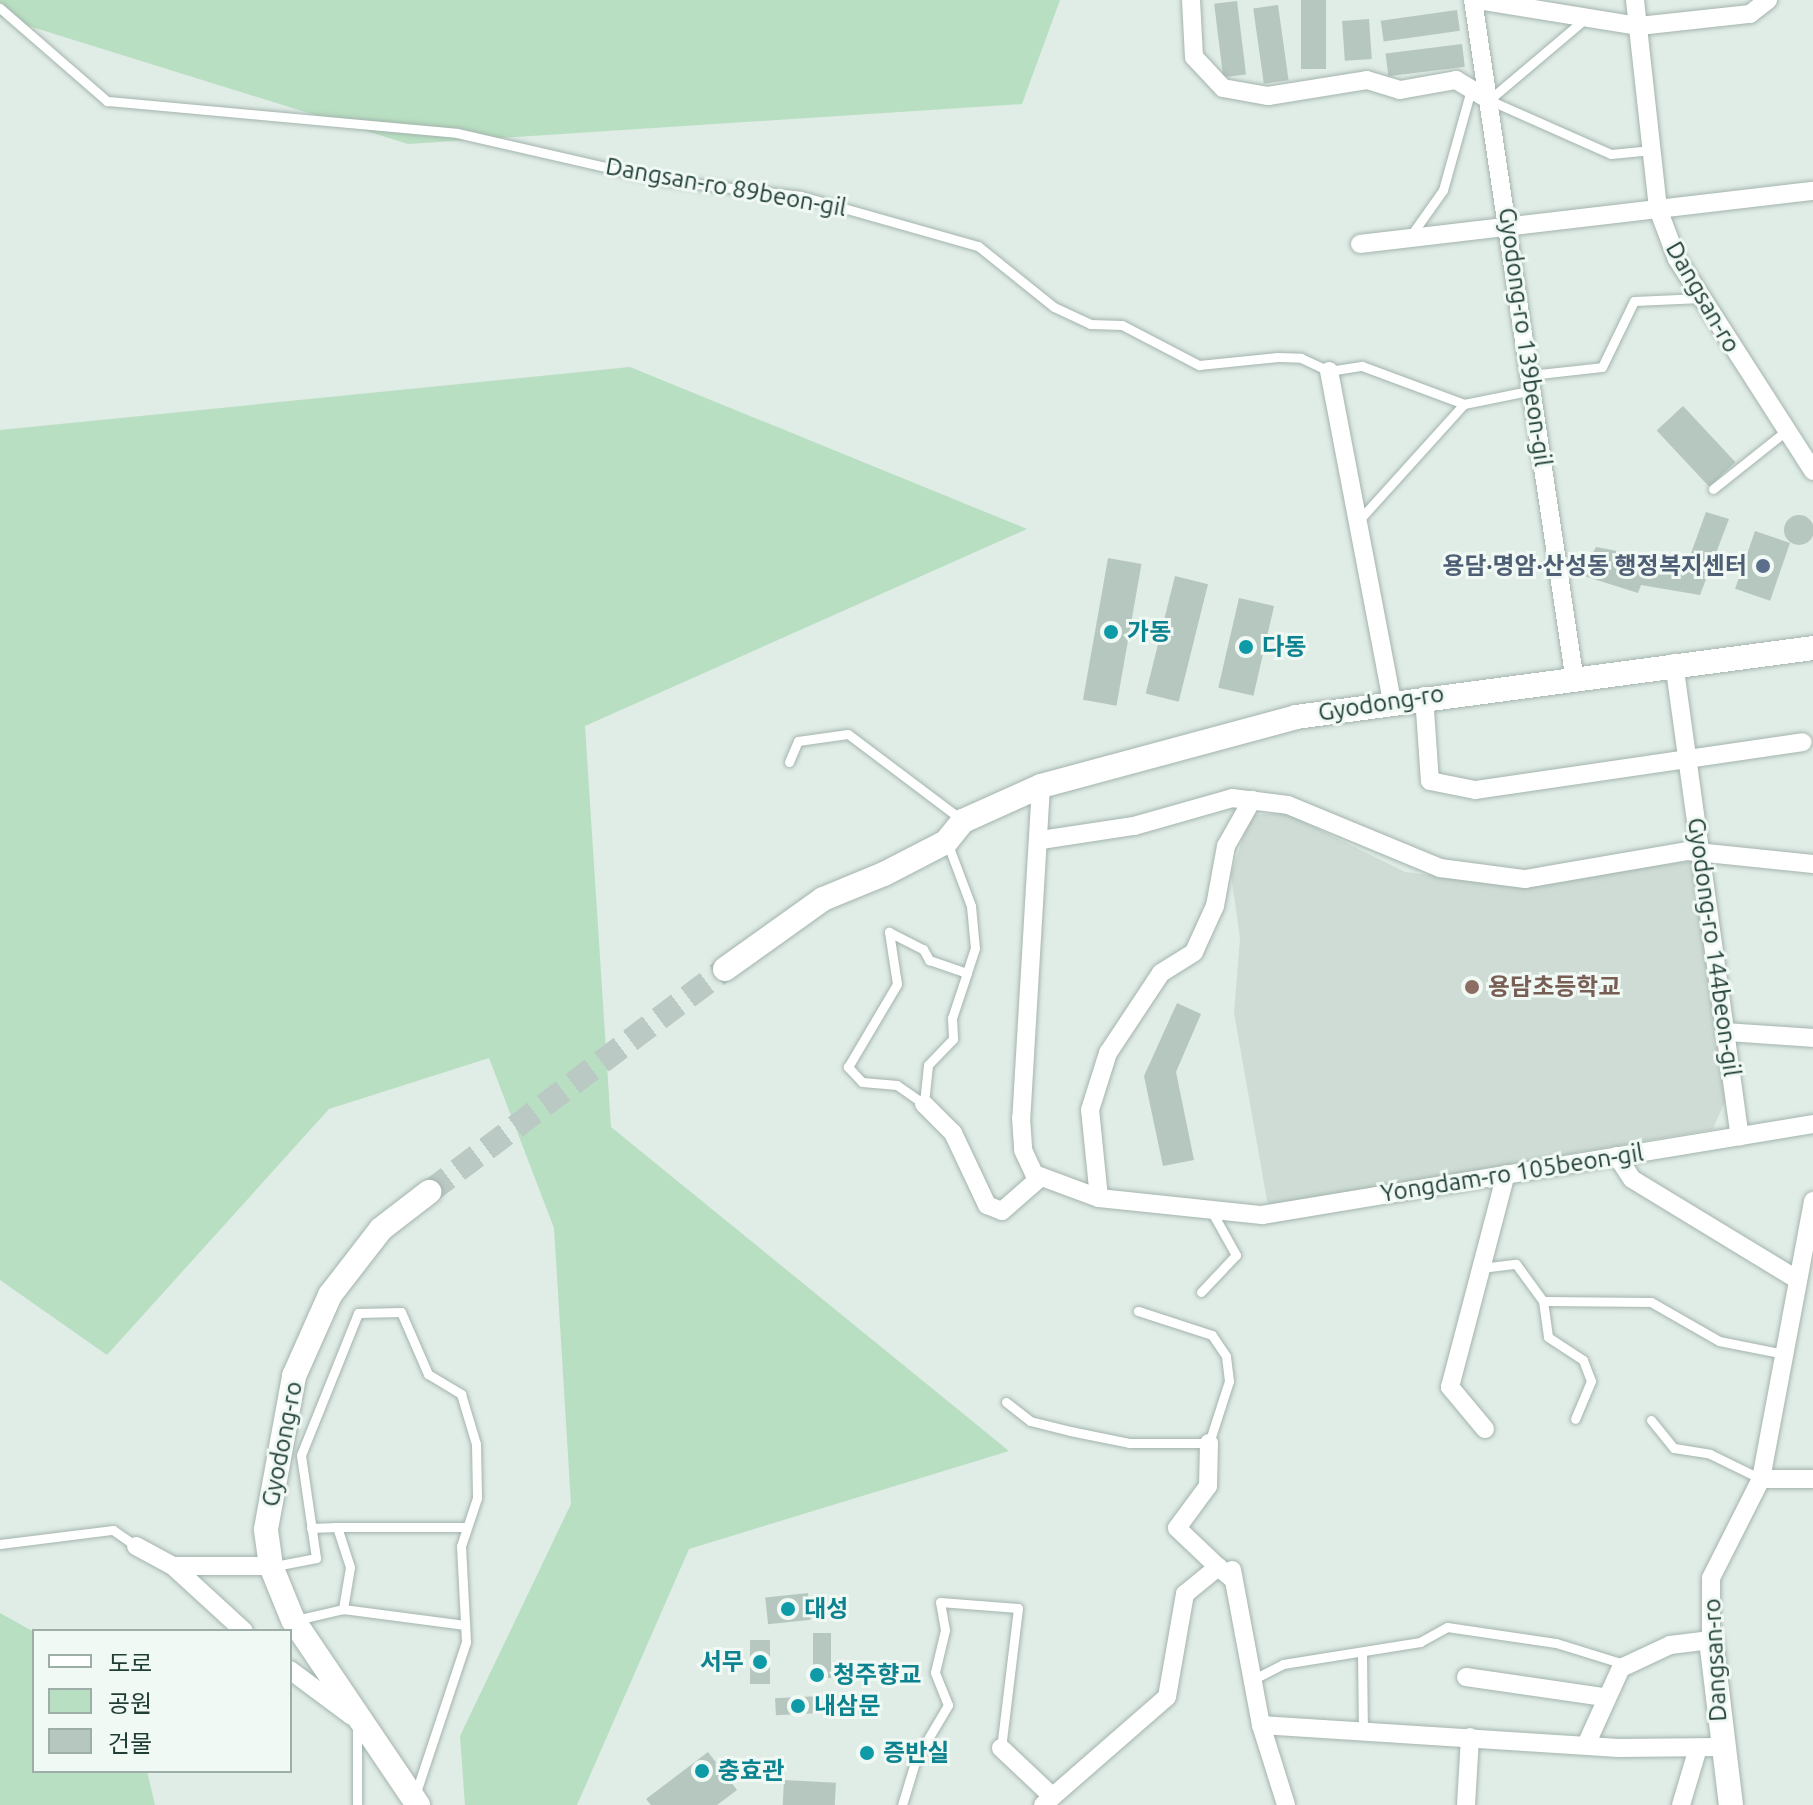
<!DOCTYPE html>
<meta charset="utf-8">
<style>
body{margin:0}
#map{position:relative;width:1813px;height:1805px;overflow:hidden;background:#e0ece6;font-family:Ubuntu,"Noto Sans KR",sans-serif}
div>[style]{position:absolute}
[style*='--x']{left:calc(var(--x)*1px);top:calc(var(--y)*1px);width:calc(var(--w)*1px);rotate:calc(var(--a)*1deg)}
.built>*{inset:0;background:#cfdcd5}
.green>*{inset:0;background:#b8dfc1}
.building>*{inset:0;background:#b6c7bf;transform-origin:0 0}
.round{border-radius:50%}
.secondary-tunnel>*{height:24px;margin-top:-12px;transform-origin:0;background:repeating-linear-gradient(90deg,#bac9c3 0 24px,transparent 0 36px)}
.roads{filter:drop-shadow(0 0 2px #a3b4ad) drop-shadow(0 0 2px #a3b4ad)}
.lane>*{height:9px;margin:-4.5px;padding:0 4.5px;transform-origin:4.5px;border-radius:4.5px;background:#fff}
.street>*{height:18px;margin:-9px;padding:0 9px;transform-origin:9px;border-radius:9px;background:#fff}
.secondary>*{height:24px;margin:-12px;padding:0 12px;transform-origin:12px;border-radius:12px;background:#fff}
.dots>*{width:22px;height:22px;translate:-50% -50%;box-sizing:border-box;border:4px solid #f1f9f5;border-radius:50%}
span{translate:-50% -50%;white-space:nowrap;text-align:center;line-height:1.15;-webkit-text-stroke:6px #f1f9f5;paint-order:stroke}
.street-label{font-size:24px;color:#203e35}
.service-label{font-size:24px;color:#4e5e75;font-weight:700}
.right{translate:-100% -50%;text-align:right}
.culture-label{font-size:24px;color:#0d838f;font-weight:700}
.left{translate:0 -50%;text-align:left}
.education-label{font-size:24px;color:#785e54;font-weight:700}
.legend{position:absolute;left:32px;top:1629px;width:260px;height:144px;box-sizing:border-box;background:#f1f9f5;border:2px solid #9daea8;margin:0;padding:10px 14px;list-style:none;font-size:24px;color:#203e35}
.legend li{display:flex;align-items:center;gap:16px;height:40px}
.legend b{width:40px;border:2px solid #9daea8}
</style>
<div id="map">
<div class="built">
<i style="clip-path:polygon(1286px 813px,1405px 872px,1515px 885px,1692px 861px,1725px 1101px,1713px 1129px,1268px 1206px,1234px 1013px,1240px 938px,1231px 875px,1250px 815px)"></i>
</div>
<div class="green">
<i style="clip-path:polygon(0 0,1060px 0,1022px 104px,408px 144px,0 17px)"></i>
<i style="clip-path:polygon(630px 367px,1027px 529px,585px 726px,611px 1127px,1009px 1451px,689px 1549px,577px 1805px,465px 1805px,460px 1736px,571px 1504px,554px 1228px,489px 1058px,329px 1109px,107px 1355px,0 1280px,0 430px)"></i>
<i style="clip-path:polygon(0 1613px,34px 1632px,34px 1771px,147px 1771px,155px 1805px,0 1805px)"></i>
</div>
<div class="building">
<i style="left:1301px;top:0;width:25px;height:69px"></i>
<i style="left:1237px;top:1px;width:74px;height:23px;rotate:83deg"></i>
<i style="left:1278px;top:5px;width:76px;height:25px;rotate:82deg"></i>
<i style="left:1457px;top:10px;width:21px;height:77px;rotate:82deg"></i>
<i style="left:1369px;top:19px;width:40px;height:27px;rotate:86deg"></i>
<i style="left:1462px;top:44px;width:23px;height:77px;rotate:83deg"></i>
<i style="left:1683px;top:406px;width:77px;height:36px;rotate:47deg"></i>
<i style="clip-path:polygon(1706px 512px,1729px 519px,1700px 595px,1641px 585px,1638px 593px,1581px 575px,1596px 547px,1687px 564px)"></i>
<i class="round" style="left:1784px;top:515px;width:30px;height:30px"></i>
<i style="left:1755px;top:531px;width:37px;height:61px;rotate:19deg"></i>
<i style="left:1108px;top:558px;width:34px;height:144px;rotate:10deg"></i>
<i style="left:1175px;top:576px;width:34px;height:121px;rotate:14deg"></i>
<i style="left:1239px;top:598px;width:36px;height:92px;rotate:13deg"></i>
<i style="clip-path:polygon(1177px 1003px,1201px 1014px,1176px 1072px,1194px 1160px,1163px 1166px,1144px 1076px)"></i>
<i style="left:808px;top:1593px;width:27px;height:43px;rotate:84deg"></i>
<i style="left:813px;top:1633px;width:18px;height:45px"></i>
<i style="left:770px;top:1640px;width:44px;height:20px;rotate:90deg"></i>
<i style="left:820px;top:1696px;width:17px;height:45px;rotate:87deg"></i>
<i style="clip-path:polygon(708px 1752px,737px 1790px,717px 1805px,651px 1805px,646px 1799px)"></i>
<i style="left:784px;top:1780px;width:52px;height:25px;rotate:3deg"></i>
</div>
<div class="secondary-tunnel">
<i style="--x:429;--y:1192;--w:371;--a:-37"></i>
</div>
<div class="roads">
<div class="lane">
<i style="--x:0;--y:8;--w:142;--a:41"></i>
<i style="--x:107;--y:101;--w:351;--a:5.2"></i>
<i style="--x:457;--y:133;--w:210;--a:12.9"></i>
<i style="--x:662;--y:180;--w:140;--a:6.6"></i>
<i style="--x:801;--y:196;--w:184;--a:15.8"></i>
<i style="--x:978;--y:246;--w:97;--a:38.8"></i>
<i style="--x:1054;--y:307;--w:40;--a:25"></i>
<i style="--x:1090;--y:324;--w:32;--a:2"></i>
<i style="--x:1122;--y:325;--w:87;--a:27.5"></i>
<i style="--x:1199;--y:365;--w:79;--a:-5.8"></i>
<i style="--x:1278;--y:357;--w:23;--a:2"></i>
<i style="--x:1301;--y:358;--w:31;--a:25"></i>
<i style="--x:1329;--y:371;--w:33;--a:-9"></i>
<i style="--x:1362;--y:366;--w:109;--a:20.4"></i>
<i style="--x:1464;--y:404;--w:70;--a:-11.5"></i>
<i style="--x:1489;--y:100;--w:133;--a:23.9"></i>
<i style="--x:1611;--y:154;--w:41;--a:-5.6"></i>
<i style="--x:1489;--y:100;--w:127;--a:-40.2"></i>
<i style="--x:1409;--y:238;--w:59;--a:-54.7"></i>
<i style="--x:1443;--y:190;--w:104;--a:-74.4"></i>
<i style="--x:1530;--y:375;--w:72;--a:-6.3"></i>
<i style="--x:1602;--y:367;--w:73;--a:-64.1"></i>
<i style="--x:1634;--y:301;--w:67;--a:-2.6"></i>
<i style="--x:1713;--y:489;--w:93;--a:-38.5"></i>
<i style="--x:1360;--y:519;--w:155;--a:-47.9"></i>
<i style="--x:789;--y:762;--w:23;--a:-67"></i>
<i style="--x:798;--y:741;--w:50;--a:-8"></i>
<i style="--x:848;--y:734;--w:141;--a:37"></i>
<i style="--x:947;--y:842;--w:68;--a:69.4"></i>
<i style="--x:971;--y:906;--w:42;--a:84.6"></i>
<i style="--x:975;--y:948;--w:26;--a:108"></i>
<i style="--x:889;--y:932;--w:38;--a:27"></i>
<i style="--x:923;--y:949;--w:13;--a:61"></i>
<i style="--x:929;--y:960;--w:40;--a:18.9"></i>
<i style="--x:967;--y:973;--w:47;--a:108.4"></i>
<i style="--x:952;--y:1018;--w:21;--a:87"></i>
<i style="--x:953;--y:1039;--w:36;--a:134"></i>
<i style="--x:928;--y:1065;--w:39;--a:96"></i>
<i style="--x:924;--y:1104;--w:33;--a:-145"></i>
<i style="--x:897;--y:1085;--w:35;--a:-175"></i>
<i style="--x:862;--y:1082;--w:21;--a:-133"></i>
<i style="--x:848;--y:1067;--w:96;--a:-59.4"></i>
<i style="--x:897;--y:984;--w:53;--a:-98.7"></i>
<i style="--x:1481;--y:1268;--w:35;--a:-7"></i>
<i style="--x:1516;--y:1264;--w:46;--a:53.9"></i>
<i style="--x:1543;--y:1301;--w:108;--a:0.5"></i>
<i style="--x:1651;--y:1302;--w:78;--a:29.8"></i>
<i style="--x:1719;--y:1341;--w:66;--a:11.3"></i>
<i style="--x:1201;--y:1292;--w:51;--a:-46.6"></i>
<i style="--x:1236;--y:1255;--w:49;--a:-119.2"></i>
<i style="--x:1543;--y:1301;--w:36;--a:82"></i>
<i style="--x:1548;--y:1337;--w:42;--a:33.3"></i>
<i style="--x:1583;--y:1360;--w:22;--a:69"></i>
<i style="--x:1591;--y:1381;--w:41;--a:112.8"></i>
<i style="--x:1006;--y:1402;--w:31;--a:38"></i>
<i style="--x:1030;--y:1421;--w:41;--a:14"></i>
<i style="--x:1070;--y:1431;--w:60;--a:11.5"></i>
<i style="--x:1129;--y:1443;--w:80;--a:0"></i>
<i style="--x:1209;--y:1443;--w:65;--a:-72.1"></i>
<i style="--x:1229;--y:1381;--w:25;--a:-97"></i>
<i style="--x:1226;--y:1356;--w:25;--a:-124"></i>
<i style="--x:1212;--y:1335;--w:78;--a:-162"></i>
<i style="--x:1651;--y:1420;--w:36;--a:51"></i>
<i style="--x:1674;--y:1448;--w:36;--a:9"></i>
<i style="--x:1710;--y:1454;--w:57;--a:26.1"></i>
<i style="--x:464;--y:1527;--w:127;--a:180"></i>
<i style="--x:337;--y:1527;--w:42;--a:72"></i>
<i style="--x:350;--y:1567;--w:43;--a:99.5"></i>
<i style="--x:343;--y:1609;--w:123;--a:7.5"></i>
<i style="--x:311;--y:1528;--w:26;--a:-2"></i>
<i style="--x:0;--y:1544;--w:114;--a:-7.1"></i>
<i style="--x:113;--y:1530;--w:28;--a:35"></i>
<i style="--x:275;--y:1566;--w:42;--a:-11"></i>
<i style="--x:316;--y:1558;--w:104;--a:-98.3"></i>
<i style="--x:301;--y:1455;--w:153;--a:-68.1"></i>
<i style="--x:358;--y:1313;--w:43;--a:-1.3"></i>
<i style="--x:401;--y:1312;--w:68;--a:66.5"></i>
<i style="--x:428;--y:1374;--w:39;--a:31"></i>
<i style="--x:461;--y:1394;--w:52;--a:73.3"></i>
<i style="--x:476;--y:1444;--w:54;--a:88.9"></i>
<i style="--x:477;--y:1498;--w:51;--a:108.4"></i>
<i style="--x:461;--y:1546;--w:96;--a:87"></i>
<i style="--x:466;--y:1642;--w:161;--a:108.4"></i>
<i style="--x:296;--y:1620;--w:48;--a:-13.2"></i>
<i style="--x:1362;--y:1652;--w:79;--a:89.3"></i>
<i style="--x:1252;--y:1680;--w:35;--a:-27"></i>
<i style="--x:1283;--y:1664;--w:139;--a:-9.1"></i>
<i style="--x:1420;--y:1642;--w:31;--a:-29"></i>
<i style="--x:1447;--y:1627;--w:110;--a:8.4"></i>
<i style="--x:1556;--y:1643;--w:71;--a:17.2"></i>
<i style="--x:357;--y:1805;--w:77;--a:-90"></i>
<i style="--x:902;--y:1805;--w:48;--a:-73.1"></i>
<i style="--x:916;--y:1759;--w:63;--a:-59.3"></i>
<i style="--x:948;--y:1705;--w:35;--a:-112"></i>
<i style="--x:935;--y:1672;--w:43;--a:-76.6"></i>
<i style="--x:945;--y:1630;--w:28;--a:-100"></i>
<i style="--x:940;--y:1602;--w:78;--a:4.4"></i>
<i style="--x:1018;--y:1608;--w:141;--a:96.9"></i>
</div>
<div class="street">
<i style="--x:1191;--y:0;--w:57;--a:87"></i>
<i style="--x:1194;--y:57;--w:42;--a:46.9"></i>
<i style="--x:1223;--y:88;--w:46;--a:10.1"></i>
<i style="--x:1268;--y:96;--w:100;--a:-9.2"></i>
<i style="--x:1367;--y:80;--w:34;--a:17"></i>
<i style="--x:1400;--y:90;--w:57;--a:-10.1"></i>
<i style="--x:1456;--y:80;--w:39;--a:31"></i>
<i style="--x:1473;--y:0;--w:683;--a:81.49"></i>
<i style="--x:1478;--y:0;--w:163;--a:9.2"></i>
<i style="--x:1639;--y:26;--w:112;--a:-6.2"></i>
<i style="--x:1750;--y:14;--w:23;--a:-38"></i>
<i style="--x:1635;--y:0;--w:210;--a:83.7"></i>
<i style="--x:1658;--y:209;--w:53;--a:69.2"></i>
<i style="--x:1677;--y:259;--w:252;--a:57.3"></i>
<i style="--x:1360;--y:244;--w:456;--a:-6.7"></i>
<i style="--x:1329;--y:371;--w:336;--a:79.2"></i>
<i style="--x:1674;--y:663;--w:478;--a:82.1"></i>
<i style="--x:1424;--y:696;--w:85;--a:86"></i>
<i style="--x:1430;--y:781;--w:46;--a:11.3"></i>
<i style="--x:1475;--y:790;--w:331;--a:-8.3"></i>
<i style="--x:1041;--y:786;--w:333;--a:93.4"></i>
<i style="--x:1021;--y:1118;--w:32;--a:86"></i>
<i style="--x:1023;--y:1150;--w:26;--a:65"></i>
<i style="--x:1034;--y:1174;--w:69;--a:20.3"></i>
<i style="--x:1099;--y:1198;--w:164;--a:6"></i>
<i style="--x:1262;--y:1215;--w:558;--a:-9.38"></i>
<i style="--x:1041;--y:840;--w:94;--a:-8.6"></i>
<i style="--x:1134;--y:826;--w:102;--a:-15.9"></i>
<i style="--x:1232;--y:798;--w:56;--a:7.1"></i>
<i style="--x:1288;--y:805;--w:165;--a:22.5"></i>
<i style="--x:1440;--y:868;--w:86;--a:7.4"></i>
<i style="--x:1525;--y:879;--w:164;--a:-9.8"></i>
<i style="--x:1687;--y:851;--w:127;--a:5.9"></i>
<i style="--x:1726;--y:1032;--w:87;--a:3.9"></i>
<i style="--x:924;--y:1104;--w:41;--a:45"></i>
<i style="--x:953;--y:1133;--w:80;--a:64.7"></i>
<i style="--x:987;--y:1205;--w:16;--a:22"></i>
<i style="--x:1002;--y:1211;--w:52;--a:-41.1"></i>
<i style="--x:1617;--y:1156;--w:27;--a:57"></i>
<i style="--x:1632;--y:1179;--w:194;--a:31.3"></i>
<i style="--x:1099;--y:1198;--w:88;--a:-95.8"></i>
<i style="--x:1090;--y:1110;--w:60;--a:-72.5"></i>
<i style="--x:1108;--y:1053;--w:96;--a:-56.5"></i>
<i style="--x:1161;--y:973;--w:39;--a:-32"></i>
<i style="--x:1194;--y:952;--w:51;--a:-65.5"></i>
<i style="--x:1215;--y:906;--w:61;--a:-79.6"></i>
<i style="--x:1226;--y:846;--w:53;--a:-60.5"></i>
<i style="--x:1485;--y:1429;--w:55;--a:-129.8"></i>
<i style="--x:1450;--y:1387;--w:220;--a:-75.3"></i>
<i style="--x:1209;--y:1443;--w:43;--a:91.3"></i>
<i style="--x:1208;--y:1486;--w:52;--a:126.4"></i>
<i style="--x:1177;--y:1528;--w:57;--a:43.6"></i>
<i style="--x:1761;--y:1479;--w:52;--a:0"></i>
<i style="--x:136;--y:1546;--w:42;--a:28.4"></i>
<i style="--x:173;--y:1566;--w:96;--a:42.5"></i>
<i style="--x:173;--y:1566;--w:98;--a:0"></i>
<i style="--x:1232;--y:1570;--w:158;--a:79.4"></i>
<i style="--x:1261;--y:1725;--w:84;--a:72.6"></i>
<i style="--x:290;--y:1670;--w:77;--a:36.6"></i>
<i style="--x:1466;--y:1677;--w:138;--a:8.3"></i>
<i style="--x:1261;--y:1725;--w:358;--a:3.7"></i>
<i style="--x:1618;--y:1748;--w:103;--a:-0.6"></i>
<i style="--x:1586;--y:1745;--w:85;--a:-65.6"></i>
<i style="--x:1621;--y:1668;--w:54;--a:-25.1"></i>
<i style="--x:1670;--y:1645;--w:41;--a:-7"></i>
<i style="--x:1711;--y:1640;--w:62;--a:-90"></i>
<i style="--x:1711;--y:1578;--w:111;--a:-63.2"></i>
<i style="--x:1761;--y:1479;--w:283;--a:-79.4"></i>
<i style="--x:1001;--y:1748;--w:71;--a:43.3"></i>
<i style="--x:1043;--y:1805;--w:164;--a:-41.1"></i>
<i style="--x:1167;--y:1697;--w:105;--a:-80.1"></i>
<i style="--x:1185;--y:1594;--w:43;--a:-39.3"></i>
<i style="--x:1218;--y:1567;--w:19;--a:39"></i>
<i style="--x:1466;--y:1805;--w:68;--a:-86.6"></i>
<i style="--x:1681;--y:1805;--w:59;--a:-73.4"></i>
</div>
<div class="secondary">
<i style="--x:725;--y:969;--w:120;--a:-35.5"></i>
<i style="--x:823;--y:899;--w:66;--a:-22.3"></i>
<i style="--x:884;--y:874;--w:70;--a:-27.3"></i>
<i style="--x:946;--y:842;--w:27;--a:-51"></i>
<i style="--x:963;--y:821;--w:85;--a:-24.2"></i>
<i style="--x:1041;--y:786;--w:264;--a:-15.1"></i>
<i style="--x:1296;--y:717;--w:522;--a:-7.6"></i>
<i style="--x:1711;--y:1640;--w:166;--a:83.1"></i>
<i style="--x:418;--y:1805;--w:223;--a:-124"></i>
<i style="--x:293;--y:1620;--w:58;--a:-112.2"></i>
<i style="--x:271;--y:1566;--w:37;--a:-98"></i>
<i style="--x:266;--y:1529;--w:156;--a:-79.6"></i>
<i style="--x:294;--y:1376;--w:89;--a:-66"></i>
<i style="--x:330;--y:1295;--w:83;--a:-52.3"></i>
<i style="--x:381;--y:1229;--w:61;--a:-37.6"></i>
</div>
</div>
<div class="dots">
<i style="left:1763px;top:566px;background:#5c6f8a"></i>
<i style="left:1111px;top:632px;background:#0f9aa8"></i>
<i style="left:1246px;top:647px;background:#0f9aa8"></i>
<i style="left:1472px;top:987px;background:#8d6e63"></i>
<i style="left:788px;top:1609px;background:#0f9aa8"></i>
<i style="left:760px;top:1662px;background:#0f9aa8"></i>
<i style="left:817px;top:1675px;background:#0f9aa8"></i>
<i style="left:798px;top:1706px;background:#0f9aa8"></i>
<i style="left:867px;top:1753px;background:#0f9aa8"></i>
<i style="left:702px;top:1771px;background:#0f9aa8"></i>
</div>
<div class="street-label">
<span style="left:726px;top:187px;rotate:10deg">Dangsan-ro 89beon-gil</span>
<span style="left:1703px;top:297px;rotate:60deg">Dangsan-ro</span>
<span style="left:1525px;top:337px;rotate:82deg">Gyodong-ro 139beon-gil</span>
<span style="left:1381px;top:703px;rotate:-9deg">Gyodong-ro</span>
<span style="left:1714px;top:947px;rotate:82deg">Gyodong-ro 144beon-gil</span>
<span style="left:1512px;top:1173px;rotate:-9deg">Yongdam-ro 105beon-gil</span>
<span style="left:282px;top:1444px;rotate:-79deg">Gyodong-ro</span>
<span style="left:1715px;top:1660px;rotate:-93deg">Dangsan-ro</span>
</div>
<div class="service-label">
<span class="right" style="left:1747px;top:566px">용담·명암·산성동 행정복지센터</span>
</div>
<div class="culture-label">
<span class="left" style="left:1127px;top:632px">가동</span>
<span class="left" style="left:1262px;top:647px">다동</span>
<span class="left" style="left:804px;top:1609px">대성</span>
<span class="right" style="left:744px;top:1662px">서무</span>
<span class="left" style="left:833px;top:1675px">청주향교</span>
<span class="left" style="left:814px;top:1706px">내삼문</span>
<span class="left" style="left:883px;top:1753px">증반실</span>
<span class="left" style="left:718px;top:1771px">충효관</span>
</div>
<div class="education-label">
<span class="left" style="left:1488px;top:987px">용담초등학교</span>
</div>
<ul class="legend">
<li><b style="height:10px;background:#fff"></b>도로</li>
<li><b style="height:22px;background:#b8dfc1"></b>공원</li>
<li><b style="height:22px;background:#b6c7bf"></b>건물</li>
</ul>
</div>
